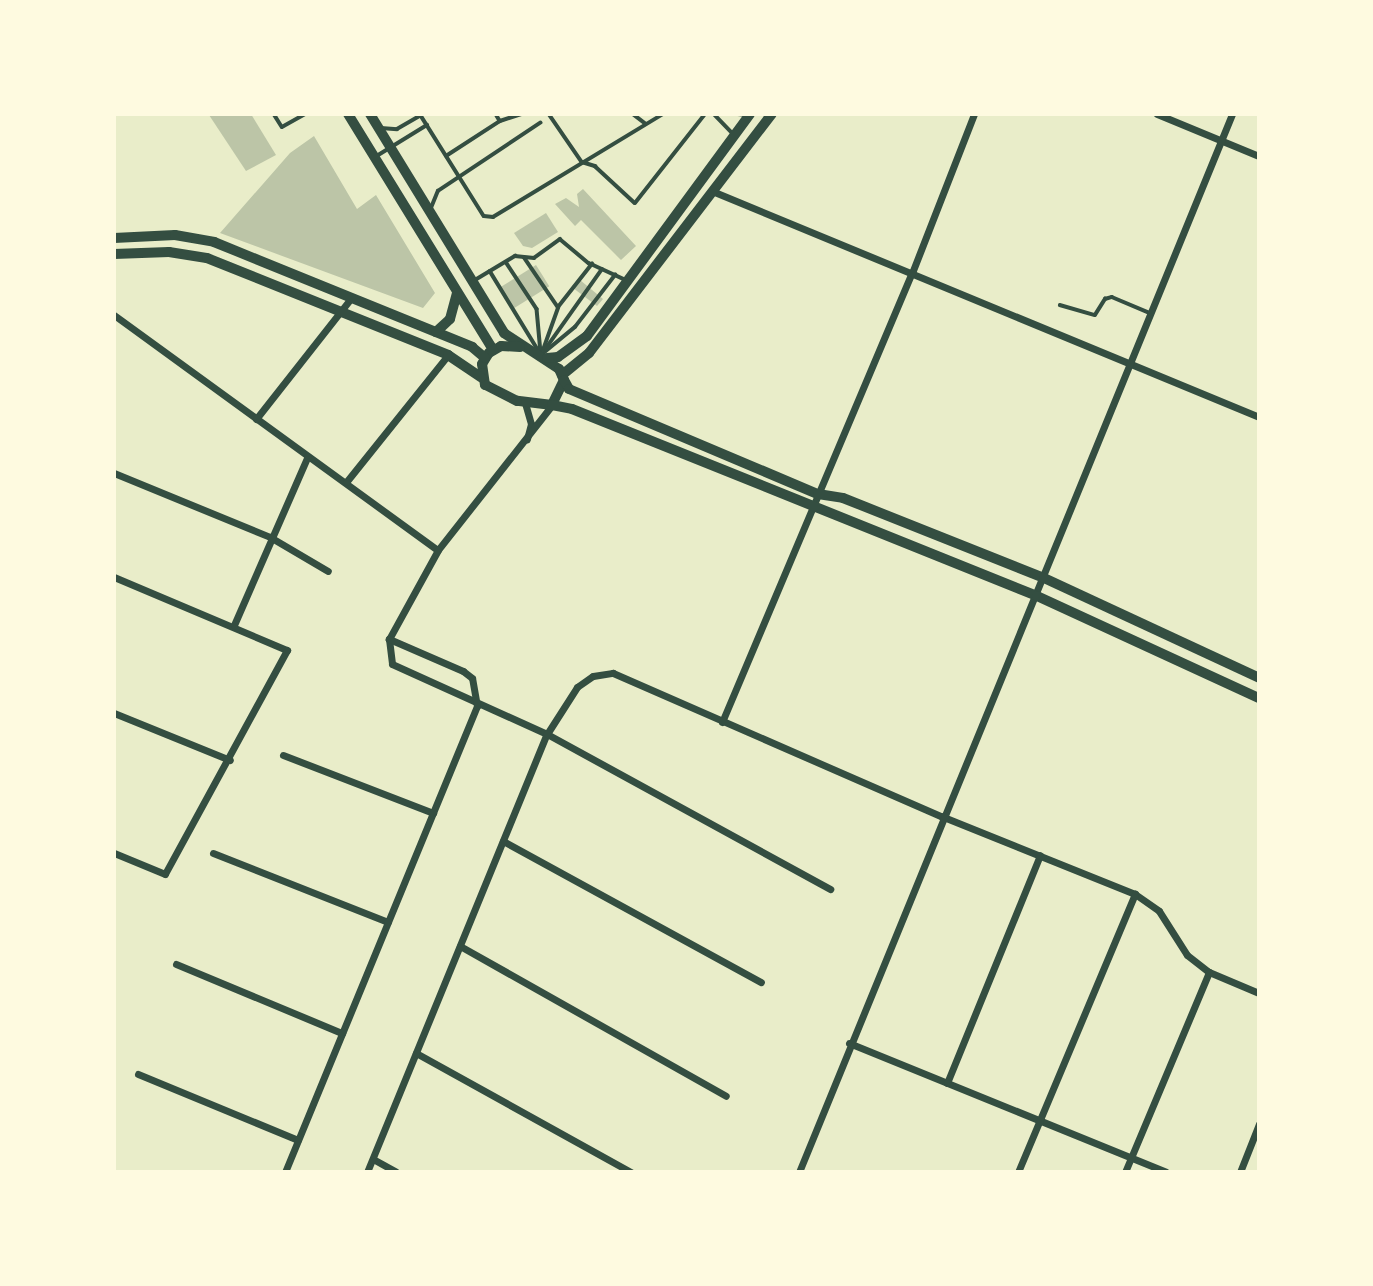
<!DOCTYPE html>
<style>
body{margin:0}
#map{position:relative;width:1373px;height:1286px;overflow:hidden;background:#e9edc9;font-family:"Varela Round",sans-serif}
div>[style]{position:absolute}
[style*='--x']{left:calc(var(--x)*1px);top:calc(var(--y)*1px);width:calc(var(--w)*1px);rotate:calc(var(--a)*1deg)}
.building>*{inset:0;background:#bcc5a7;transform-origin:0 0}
.service>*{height:3.5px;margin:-1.75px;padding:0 1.75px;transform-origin:1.75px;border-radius:1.75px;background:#344e41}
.minor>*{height:7px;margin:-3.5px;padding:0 3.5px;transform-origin:3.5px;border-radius:3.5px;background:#344e41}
.tertiary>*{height:10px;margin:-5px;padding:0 5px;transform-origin:5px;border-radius:5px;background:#344e41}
span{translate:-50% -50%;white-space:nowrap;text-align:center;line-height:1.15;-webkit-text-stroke:7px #fefae0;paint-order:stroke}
.frame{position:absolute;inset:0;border:116px solid #fefae0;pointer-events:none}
</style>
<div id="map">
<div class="building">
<i style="clip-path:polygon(251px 114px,276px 155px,246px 171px,209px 115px)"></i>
<i style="clip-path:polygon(314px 136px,357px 209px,376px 195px,435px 293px,423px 308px,220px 233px,290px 153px)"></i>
<i style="clip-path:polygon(583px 189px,636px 246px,621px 260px,581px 220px,575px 226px,555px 204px,566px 198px,579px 207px,577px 194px)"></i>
<i style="clip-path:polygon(546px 213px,558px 232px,532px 248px,523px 246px,514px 233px)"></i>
<i style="left:536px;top:265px;width:25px;height:44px;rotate:58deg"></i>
<i style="clip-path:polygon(580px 280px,603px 299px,597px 306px,573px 288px)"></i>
</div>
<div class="service">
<i style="--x:274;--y:114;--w:15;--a:58"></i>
<i style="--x:282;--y:127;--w:26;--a:-29"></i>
<i style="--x:420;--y:114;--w:120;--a:57.9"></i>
<i style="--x:484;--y:216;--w:9;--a:6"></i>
<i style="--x:493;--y:217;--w:199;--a:-31.2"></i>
<i style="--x:496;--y:114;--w:8;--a:60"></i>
<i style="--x:549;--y:114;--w:58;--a:55.5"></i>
<i style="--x:582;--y:162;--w:14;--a:17"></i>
<i style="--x:595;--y:166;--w:54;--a:42.8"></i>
<i style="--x:635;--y:203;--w:113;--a:-51.8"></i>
<i style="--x:633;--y:114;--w:15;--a:37"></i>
<i style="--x:714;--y:114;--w:29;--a:46"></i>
<i style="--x:738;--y:114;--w:9;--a:6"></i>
<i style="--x:381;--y:128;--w:16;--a:4"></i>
<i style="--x:397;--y:129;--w:28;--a:-30"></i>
<i style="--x:446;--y:156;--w:64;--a:-32.9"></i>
<i style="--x:500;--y:121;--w:22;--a:-18"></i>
<i style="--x:375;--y:157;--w:61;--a:-31.6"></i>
<i style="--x:431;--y:208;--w:18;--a:-68"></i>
<i style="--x:438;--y:191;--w:123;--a:-33.7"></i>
<i style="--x:524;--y:257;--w:60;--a:55.8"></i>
<i style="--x:558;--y:307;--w:55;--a:-51.7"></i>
<i style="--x:506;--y:262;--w:56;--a:56.6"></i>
<i style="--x:537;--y:309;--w:44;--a:84.8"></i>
<i style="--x:490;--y:271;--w:96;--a:58.6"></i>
<i style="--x:475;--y:280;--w:47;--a:-31"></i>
<i style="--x:515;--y:256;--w:19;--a:6"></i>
<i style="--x:534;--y:258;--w:32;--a:-36"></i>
<i style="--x:560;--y:239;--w:38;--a:40"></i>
<i style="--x:589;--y:263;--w:41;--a:24.7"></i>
<i style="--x:1060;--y:305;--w:36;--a:16"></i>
<i style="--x:1095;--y:315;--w:19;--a:-58"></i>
<i style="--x:1105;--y:299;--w:7;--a:-16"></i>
<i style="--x:1112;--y:297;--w:41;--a:22.8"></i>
<i style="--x:543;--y:350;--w:45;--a:-70.3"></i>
<i style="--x:544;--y:351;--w:100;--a:-54.7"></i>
<i style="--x:541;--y:355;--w:44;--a:-39.5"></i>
<i style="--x:575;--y:327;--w:66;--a:-52.4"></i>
</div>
<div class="minor">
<i style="--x:1157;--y:114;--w:110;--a:22.4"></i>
<i style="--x:712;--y:191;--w:592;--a:22.45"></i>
<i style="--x:114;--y:315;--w:400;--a:36"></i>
<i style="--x:525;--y:403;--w:22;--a:74"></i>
<i style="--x:531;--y:424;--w:16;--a:105"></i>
<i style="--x:552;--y:405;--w:184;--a:128.2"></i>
<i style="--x:438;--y:550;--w:102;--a:118.8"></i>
<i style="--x:389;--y:639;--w:25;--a:83"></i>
<i style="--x:392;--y:664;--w:170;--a:24.3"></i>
<i style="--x:547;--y:734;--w:323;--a:28.7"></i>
<i style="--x:256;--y:419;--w:155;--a:-51.8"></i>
<i style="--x:114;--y:473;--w:169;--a:22.3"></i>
<i style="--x:270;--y:537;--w:67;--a:30.4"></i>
<i style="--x:347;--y:481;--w:161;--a:-51.3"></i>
<i style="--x:114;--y:577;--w:188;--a:22.9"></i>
<i style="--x:287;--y:650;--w:255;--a:118.6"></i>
<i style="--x:165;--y:874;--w:55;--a:-157.6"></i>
<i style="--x:234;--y:625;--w:184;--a:-66.4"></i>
<i style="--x:114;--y:713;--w:125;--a:22.1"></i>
<i style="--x:722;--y:722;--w:488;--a:-67.1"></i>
<i style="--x:912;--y:273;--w:171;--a:-68.7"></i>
<i style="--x:283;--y:755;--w:161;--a:21.1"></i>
<i style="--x:503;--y:841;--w:294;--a:28.7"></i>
<i style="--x:213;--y:853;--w:188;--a:21.5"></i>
<i style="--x:460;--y:946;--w:305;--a:29.4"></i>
<i style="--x:176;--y:964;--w:180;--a:22.6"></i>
<i style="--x:849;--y:1043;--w:342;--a:22.1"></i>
<i style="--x:416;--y:1053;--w:246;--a:29"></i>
<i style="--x:138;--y:1074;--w:173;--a:22.4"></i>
<i style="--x:947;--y:1083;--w:246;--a:-67.8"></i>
<i style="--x:373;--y:1159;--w:26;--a:29"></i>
<i style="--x:285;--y:1172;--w:504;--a:-67.61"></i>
<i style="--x:477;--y:706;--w:28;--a:-100"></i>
<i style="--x:472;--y:678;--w:11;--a:-142"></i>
<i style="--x:463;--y:671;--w:81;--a:-156.6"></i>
<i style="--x:367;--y:1172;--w:474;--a:-67.7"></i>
<i style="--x:547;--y:734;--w:56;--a:-57.4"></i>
<i style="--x:577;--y:687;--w:19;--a:-35"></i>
<i style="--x:593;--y:676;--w:20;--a:-9"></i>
<i style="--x:613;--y:673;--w:358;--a:23.6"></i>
<i style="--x:941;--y:816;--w:209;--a:21.9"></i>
<i style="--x:1135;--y:894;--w:29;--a:35"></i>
<i style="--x:1159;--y:911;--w:52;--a:57.5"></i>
<i style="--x:1187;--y:955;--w:28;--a:38"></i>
<i style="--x:1209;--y:972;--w:54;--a:22.8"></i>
<i style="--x:799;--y:1172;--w:1143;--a:-67.74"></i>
<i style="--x:1018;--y:1172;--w:302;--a:-67.2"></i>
<i style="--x:1125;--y:1172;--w:217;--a:-67.2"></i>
<i style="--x:1240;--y:1172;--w:52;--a:-68.4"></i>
</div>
<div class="tertiary">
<i style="--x:348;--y:114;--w:277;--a:58.4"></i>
<i style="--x:370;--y:114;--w:257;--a:58.5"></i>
<i style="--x:504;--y:333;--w:66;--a:33.2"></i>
<i style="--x:559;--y:369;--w:12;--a:66"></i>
<i style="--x:564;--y:380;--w:28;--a:116"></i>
<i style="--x:552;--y:405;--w:35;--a:-173"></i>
<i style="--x:517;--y:401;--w:36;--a:-153"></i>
<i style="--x:485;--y:385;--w:21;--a:-98"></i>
<i style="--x:482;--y:364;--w:13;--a:-58"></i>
<i style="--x:489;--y:353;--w:14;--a:-30"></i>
<i style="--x:501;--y:346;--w:19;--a:3"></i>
<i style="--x:114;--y:238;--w:61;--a:-2.8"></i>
<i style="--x:175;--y:235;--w:40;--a:10"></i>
<i style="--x:214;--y:242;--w:279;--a:22.1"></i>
<i style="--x:472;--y:347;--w:17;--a:40"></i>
<i style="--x:114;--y:254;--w:55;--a:-2.1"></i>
<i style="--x:169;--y:252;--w:38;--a:9"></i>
<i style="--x:207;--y:258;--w:260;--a:21.9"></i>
<i style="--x:448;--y:355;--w:40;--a:34"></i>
<i style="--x:436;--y:332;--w:19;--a:-43"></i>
<i style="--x:450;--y:319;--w:27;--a:-75"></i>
<i style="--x:547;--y:358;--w:11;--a:-5"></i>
<i style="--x:558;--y:357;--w:36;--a:-36"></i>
<i style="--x:587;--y:336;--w:275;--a:-53.7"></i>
<i style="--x:562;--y:375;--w:35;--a:-39"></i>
<i style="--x:589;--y:353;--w:301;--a:-52.6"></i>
<i style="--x:564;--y:380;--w:10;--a:61"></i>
<i style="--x:569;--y:389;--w:270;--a:22.9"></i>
<i style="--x:818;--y:494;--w:25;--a:9"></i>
<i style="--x:843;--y:498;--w:216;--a:21.7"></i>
<i style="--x:1044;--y:578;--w:237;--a:24.9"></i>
<i style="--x:552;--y:405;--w:20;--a:11"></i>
<i style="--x:572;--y:409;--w:501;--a:21.91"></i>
<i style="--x:1037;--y:596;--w:244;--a:24.7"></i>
</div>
<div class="frame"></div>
</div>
